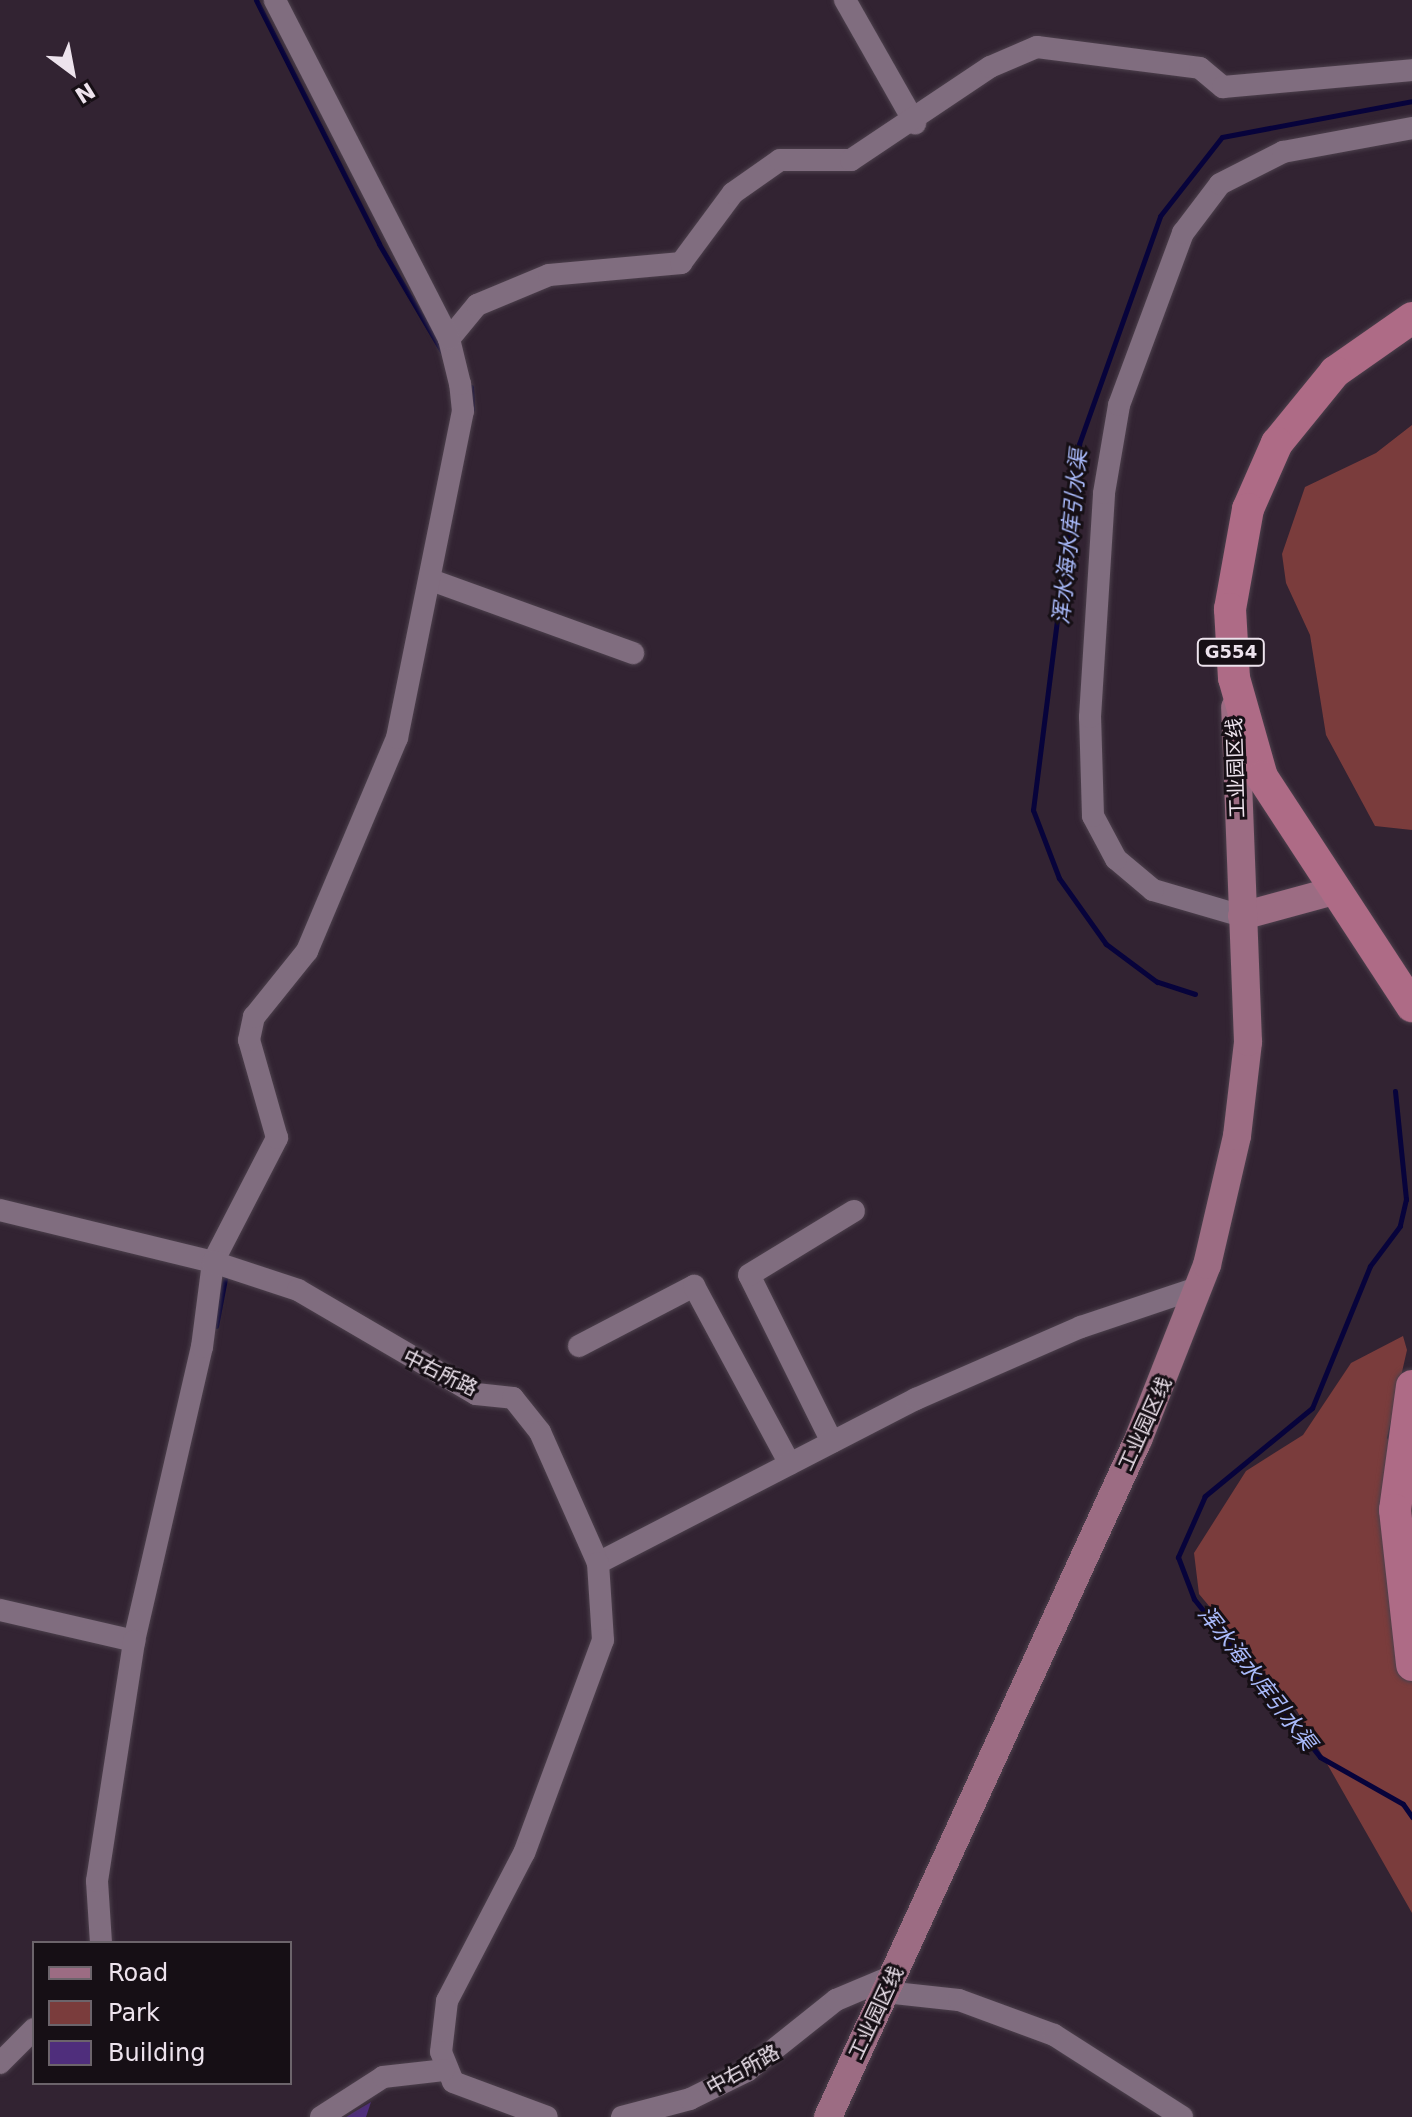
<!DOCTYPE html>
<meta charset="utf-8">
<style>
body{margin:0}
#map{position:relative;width:1412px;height:2117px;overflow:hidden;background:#322332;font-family:"DejaVu Sans","Noto Sans SC",sans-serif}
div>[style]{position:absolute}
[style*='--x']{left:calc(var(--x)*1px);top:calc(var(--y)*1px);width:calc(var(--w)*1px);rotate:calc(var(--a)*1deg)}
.green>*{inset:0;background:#7a3c3c}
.stream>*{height:5px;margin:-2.5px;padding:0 2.5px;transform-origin:2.5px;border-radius:2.5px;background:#07033b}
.building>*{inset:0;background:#4f2e7c}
.roads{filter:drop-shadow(0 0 2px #4c404c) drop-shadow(0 0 2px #4c404c)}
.minor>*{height:22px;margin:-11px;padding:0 11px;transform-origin:11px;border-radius:11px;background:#806d7f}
.major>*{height:28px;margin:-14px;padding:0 14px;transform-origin:14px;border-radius:14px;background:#9c6c83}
.highway>*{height:32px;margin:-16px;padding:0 16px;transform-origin:16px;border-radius:16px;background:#ae6b86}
span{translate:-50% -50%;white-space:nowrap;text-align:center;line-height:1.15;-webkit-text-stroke:6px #160f15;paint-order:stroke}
.shield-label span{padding:2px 6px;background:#160f15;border:2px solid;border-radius:6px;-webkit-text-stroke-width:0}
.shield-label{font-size:18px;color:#ede3ed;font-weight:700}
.street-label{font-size:20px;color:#ede3ed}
.water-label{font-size:22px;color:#a9bafb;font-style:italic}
.legend{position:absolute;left:32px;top:1941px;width:260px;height:144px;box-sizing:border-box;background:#160f15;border:2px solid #6c646b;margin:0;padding:10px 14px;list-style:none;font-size:24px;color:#ede3ed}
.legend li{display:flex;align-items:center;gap:16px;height:40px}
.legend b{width:40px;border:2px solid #6c646b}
.north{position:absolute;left:32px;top:32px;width:80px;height:80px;-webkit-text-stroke:6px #160f15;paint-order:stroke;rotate:148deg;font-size:22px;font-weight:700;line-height:32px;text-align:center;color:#ede3ed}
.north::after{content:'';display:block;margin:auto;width:28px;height:36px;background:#ede3ed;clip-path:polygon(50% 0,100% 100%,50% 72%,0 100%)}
</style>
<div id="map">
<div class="green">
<i style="clip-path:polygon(1412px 425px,1412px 830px,1375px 826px,1326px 735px,1310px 635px,1286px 583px,1282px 554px,1305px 487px,1376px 453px)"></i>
<i style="clip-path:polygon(1403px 1336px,1407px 1350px,1387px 1438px,1412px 1483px,1412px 1913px,1297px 1711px,1199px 1594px,1194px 1553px,1246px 1471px,1303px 1435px,1351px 1363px)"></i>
</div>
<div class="stream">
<i style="--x:256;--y:0;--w:273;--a:63.2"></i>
<i style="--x:379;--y:244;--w:129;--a:59.6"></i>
<i style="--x:471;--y:387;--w:22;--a:87"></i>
<i style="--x:1195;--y:994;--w:40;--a:-162"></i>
<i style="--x:1157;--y:982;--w:64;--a:-143.3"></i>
<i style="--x:1106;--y:944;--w:81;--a:-125.5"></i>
<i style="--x:1059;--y:878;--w:73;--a:-110.9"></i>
<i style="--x:1033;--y:810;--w:369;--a:-82.8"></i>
<i style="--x:1079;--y:444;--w:242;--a:-70.4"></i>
<i style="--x:1160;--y:216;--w:100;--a:-51.9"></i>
<i style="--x:1222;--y:137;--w:193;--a:-10.7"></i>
<i style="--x:1395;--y:1091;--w:109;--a:84.2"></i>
<i style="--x:1406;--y:1199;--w:28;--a:103"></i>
<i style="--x:1400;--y:1226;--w:50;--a:126.9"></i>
<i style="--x:1370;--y:1266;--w:153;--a:112.2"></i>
<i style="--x:1312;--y:1408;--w:139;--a:140.6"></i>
<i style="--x:1205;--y:1496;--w:67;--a:113.9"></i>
<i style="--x:1178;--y:1557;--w:45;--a:69.1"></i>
<i style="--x:1194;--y:1599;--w:202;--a:51.4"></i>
<i style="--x:1320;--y:1757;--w:95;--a:29.5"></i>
<i style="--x:1403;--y:1804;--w:16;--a:55"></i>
<i style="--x:216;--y:1326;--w:54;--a:-79.3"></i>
</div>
<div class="building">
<i style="clip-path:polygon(371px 2102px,366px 2117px,346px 2117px,354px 2112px)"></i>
</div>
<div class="roads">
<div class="minor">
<i style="--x:845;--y:0;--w:142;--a:60.4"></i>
<i style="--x:449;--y:339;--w:44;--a:-50.5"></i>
<i style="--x:477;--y:305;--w:78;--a:-22.6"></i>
<i style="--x:549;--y:275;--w:133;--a:-5.2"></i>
<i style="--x:681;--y:263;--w:87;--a:-53.4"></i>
<i style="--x:733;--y:193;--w:57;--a:-35.1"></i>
<i style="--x:780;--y:160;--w:71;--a:0"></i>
<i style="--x:851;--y:160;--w:167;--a:-33.8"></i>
<i style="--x:990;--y:67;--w:51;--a:-23.1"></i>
<i style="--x:1037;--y:47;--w:164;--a:7.3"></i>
<i style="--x:1200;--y:68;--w:30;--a:40"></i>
<i style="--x:1223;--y:87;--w:190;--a:-5.1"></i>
<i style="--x:431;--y:580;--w:215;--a:19.9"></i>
<i style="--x:1242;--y:916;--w:93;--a:-163.7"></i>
<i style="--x:1153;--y:890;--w:48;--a:-140"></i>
<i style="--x:1116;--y:859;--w:49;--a:-118.1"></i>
<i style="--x:1093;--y:816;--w:99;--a:-91.7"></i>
<i style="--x:1090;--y:717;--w:224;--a:-86.4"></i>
<i style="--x:1104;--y:493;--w:89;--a:-80.3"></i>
<i style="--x:1119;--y:405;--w:184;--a:-69.6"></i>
<i style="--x:1183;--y:233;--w:61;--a:-52.9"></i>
<i style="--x:1220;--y:184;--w:71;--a:-26.9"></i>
<i style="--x:1283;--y:152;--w:131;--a:-10.5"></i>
<i style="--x:0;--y:1210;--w:219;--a:13.7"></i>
<i style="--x:213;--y:1262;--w:140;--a:-62.7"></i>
<i style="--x:277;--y:1138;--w:102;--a:-105.9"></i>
<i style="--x:249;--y:1040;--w:24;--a:-78"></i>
<i style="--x:254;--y:1017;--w:85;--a:-51.2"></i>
<i style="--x:307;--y:951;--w:231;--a:-67.1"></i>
<i style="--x:397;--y:738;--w:334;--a:-78.6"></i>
<i style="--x:463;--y:411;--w:27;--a:-96"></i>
<i style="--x:460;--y:384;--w:46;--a:-103.7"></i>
<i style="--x:449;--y:339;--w:381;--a:-117.2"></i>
<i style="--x:579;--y:1346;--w:130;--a:-27.6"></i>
<i style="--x:694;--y:1286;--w:202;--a:61.7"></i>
<i style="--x:832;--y:1442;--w:186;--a:-116.4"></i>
<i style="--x:749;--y:1275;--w:123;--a:-31.4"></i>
<i style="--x:598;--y:1563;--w:358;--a:-27.3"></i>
<i style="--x:916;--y:1399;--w:180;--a:-23.6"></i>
<i style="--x:1081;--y:1327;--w:126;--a:-18.6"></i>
<i style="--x:0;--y:1610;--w:138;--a:13"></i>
<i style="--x:134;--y:1641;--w:302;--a:-77"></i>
<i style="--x:202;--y:1347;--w:86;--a:-82.6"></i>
<i style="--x:213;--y:1262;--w:89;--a:18.2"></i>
<i style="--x:298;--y:1290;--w:206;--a:30.3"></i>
<i style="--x:476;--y:1394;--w:37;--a:6"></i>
<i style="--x:513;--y:1398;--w:43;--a:51.5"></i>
<i style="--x:540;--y:1432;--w:143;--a:66.1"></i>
<i style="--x:598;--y:1563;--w:77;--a:86.3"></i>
<i style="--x:603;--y:1640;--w:227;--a:110.3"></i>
<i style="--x:524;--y:1853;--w:167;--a:117.5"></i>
<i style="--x:447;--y:2001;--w:51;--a:96.7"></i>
<i style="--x:441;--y:2052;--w:32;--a:68"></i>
<i style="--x:453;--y:2082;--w:100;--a:20.4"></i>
<i style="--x:101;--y:1943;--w:62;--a:-93.7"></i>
<i style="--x:97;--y:1881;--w:243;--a:-81.2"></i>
<i style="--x:885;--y:1992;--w:74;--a:6.2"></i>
<i style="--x:959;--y:2000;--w:101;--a:20.2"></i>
<i style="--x:1054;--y:2035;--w:152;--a:32.6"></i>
<i style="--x:0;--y:2063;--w:48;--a:-45"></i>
<i style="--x:321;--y:2117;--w:74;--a:-32.8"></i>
<i style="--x:383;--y:2077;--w:61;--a:-6.5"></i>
<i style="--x:622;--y:2117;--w:70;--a:-14.8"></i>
<i style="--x:690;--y:2099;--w:64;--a:-26.2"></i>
<i style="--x:747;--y:2071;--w:114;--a:-38.6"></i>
<i style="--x:836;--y:2000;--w:62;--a:-22.8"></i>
</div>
<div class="major">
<i style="--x:1242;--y:916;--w:98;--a:-15.3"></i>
<i style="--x:828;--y:2117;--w:745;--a:-65.4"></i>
<i style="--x:1138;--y:1440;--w:188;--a:-68.5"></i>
<i style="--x:1207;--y:1265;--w:132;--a:-76.9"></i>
<i style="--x:1237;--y:1136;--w:95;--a:-83.3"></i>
<i style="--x:1248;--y:1042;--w:335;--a:-92.2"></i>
</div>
<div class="highway">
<i style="--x:1412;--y:318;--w:94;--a:145"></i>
<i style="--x:1335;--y:372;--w:92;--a:129.2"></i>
<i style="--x:1277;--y:443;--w:72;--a:113.7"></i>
<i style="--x:1248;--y:509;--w:102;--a:100.2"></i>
<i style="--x:1230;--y:609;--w:69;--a:86.7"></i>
<i style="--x:1234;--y:678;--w:103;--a:74.2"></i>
<i style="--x:1262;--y:777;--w:274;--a:56.8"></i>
<i style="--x:1412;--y:1386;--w:125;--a:97.8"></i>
<i style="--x:1395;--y:1510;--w:156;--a:83.7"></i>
</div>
</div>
<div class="shield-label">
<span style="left:1231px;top:652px">G554</span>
</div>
<div class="street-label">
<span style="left:1236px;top:768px;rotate:-92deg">工业园区线</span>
<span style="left:440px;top:1373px;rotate:26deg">中右所路</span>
<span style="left:1145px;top:1424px;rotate:-66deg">工业园区线</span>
<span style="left:876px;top:2013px;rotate:-65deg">工业园区线</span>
<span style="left:743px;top:2070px;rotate:-29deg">中右所路</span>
</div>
<div class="water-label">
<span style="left:1070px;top:537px;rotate:-84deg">浑水海水库引水渠</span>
<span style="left:1257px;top:1678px;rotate:52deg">浑水海水库引水渠</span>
</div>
<ul class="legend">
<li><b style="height:10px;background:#9c6c83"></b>Road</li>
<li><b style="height:22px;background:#7a3c3c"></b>Park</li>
<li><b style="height:22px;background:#4f2e7c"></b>Building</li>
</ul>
<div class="north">N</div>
</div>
